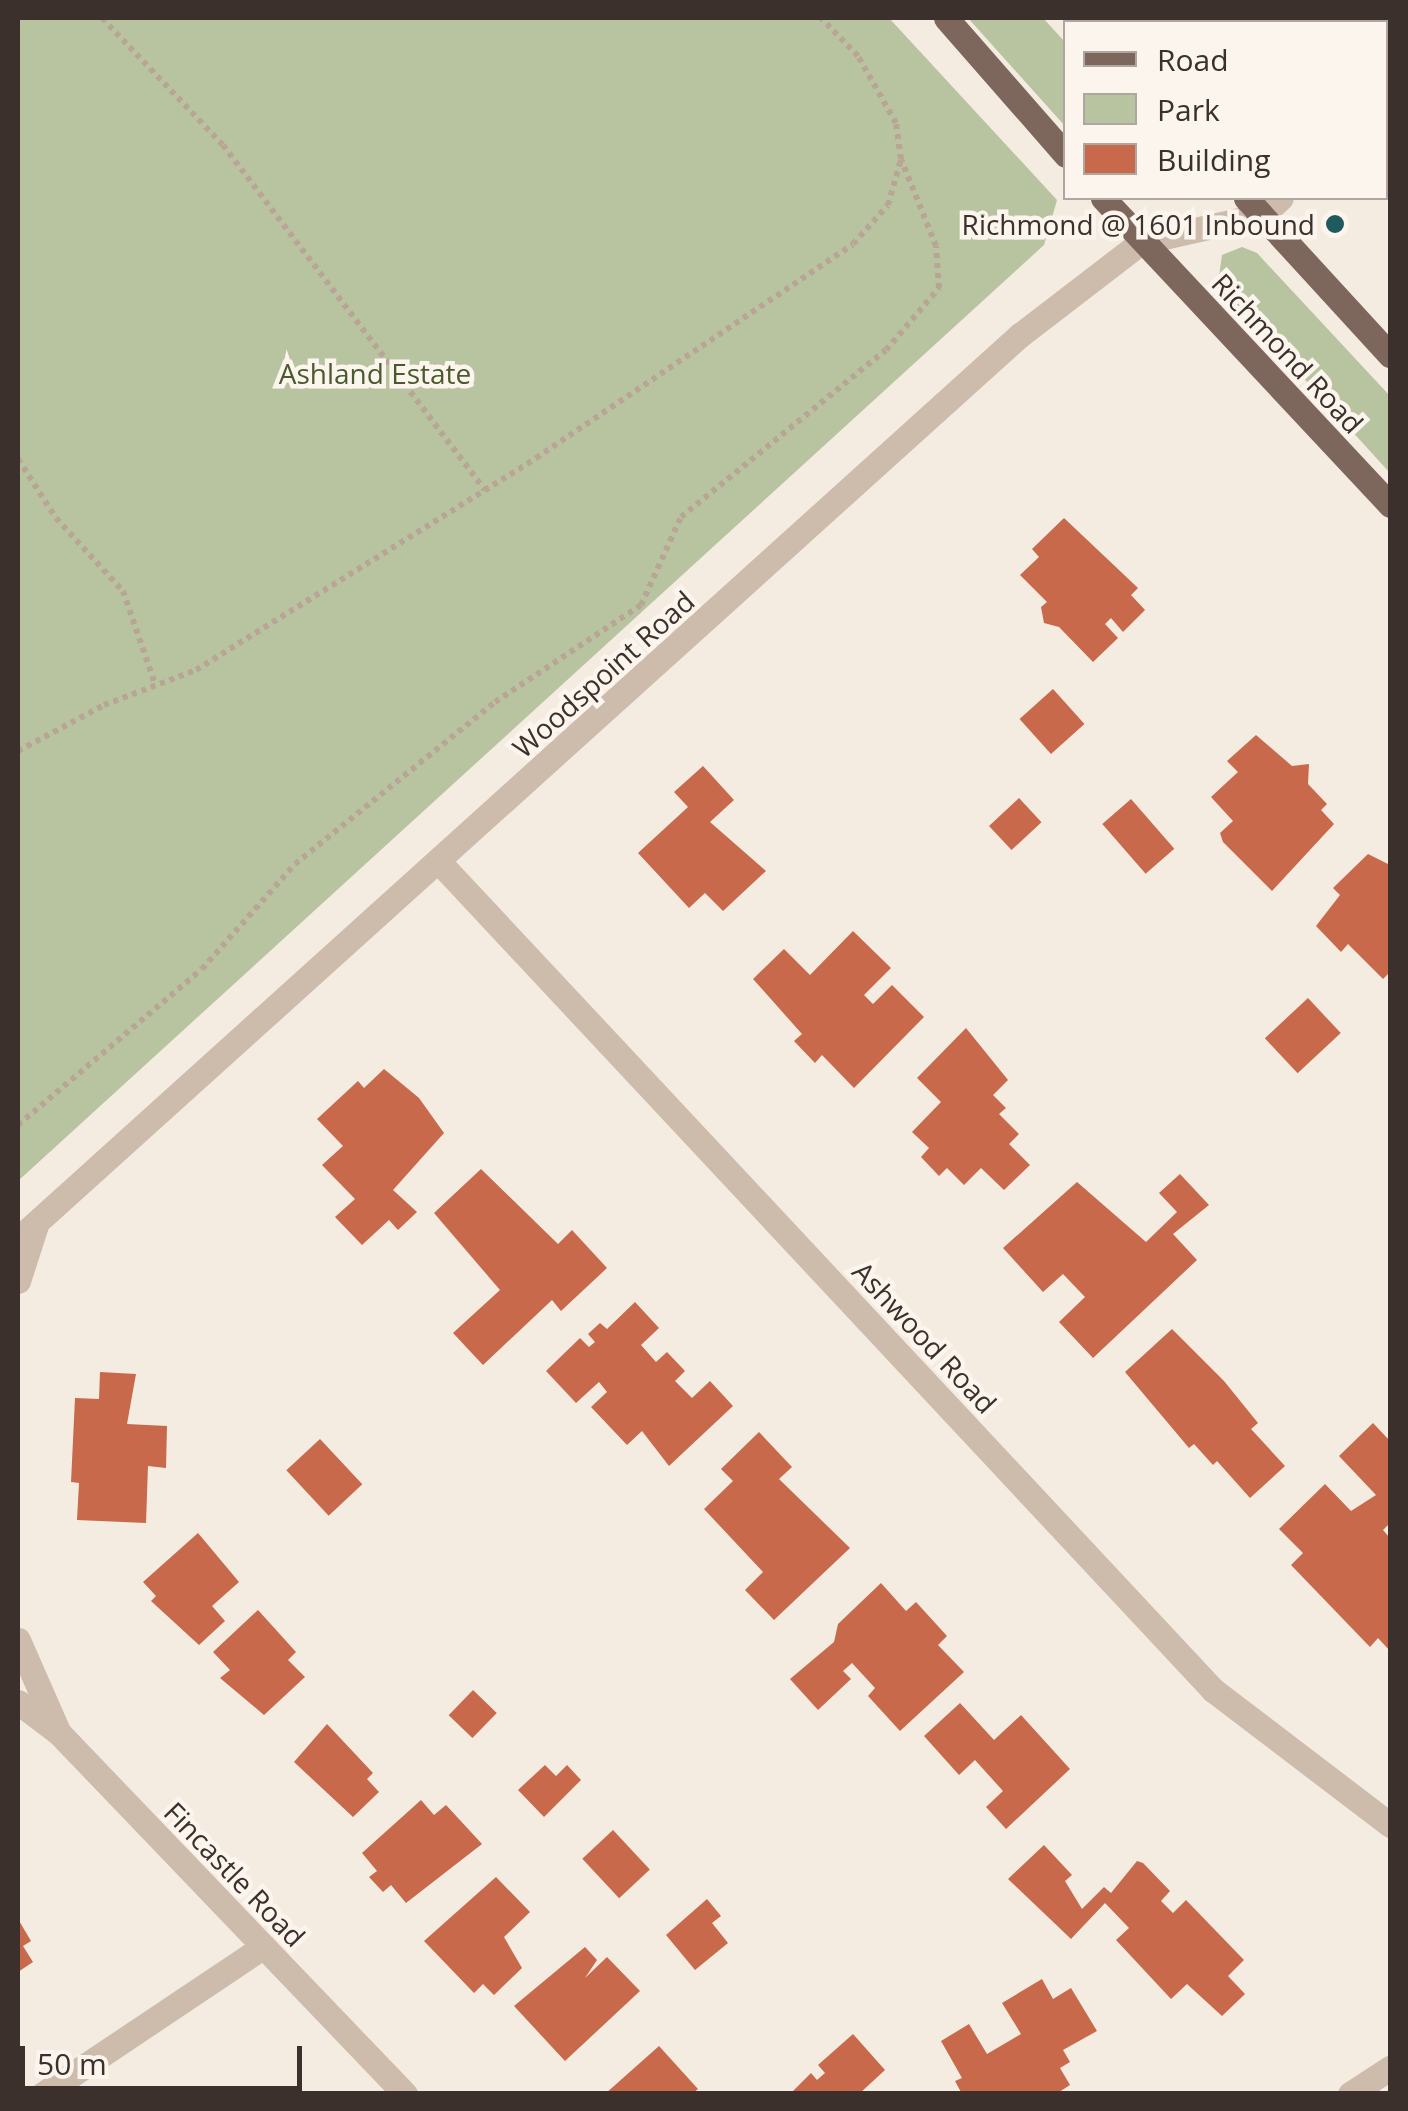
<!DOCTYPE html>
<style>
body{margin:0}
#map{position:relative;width:1408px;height:2111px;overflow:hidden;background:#f4ebe1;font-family:"Open Sans",sans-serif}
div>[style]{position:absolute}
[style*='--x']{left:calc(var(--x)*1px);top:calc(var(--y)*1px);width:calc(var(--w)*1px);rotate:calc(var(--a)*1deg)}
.green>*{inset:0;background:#b8c4a0}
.building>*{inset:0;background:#c8694b;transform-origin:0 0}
.path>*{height:6px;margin-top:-3px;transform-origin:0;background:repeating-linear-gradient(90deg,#b9a596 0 5px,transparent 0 10px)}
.minor>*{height:25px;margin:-12.5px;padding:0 12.5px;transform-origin:12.5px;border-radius:12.5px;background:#cdbbac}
.major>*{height:25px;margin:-12.5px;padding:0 12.5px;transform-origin:12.5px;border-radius:12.5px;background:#7d675c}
.dots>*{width:28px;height:28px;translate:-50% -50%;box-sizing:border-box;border:5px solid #fbf5ee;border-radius:50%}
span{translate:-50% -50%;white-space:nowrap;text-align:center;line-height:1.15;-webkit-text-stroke:9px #fbf5ee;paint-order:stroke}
.poi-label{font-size:28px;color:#3b302b}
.right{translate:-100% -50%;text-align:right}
.street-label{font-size:28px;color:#3b302b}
.park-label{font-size:28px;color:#4a5a2e}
.frame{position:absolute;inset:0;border:20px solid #3b302b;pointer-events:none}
.legend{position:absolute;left:1063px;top:20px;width:325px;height:180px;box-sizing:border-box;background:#fbf5ee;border:2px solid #aea6a0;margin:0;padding:12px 18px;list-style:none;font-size:30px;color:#3b302b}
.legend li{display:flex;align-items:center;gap:20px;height:50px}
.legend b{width:50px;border:2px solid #aea6a0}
.scale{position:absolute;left:20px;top:2046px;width:282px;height:45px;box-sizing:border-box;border:5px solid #3b302b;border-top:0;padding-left:12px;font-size:30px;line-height:35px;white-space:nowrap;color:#3b302b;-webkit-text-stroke:8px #fbf5ee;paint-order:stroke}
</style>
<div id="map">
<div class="green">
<i style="clip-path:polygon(18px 18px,889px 18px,1057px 200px,1044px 245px,18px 1181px)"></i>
<i style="clip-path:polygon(968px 18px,1043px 18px,1065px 42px,1065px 126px)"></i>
<i style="clip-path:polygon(1242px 247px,1257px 253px,1390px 396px,1390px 473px,1218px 284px,1222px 255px)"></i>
</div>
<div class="building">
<i style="clip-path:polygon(1291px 18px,1341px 18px,1345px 22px,1286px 22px)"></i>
<i style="clip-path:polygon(1064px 518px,1138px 588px,1131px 595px,1145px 610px,1123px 632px,1111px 618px,1105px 624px,1118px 638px,1093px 662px,1059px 627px,1044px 623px,1041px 607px,1047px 602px,1020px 575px,1039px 557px,1032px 549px)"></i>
<i style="left:1053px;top:689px;width:47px;height:45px;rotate:48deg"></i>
<i style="clip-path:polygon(1256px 735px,1292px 766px,1309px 764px,1308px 784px,1327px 804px,1321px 810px,1334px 824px,1272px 891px,1223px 842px,1220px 833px,1233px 821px,1211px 797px,1238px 772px,1227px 761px)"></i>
<i style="clip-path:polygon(703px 766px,734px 800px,710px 822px,766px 871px,723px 911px,705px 893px,689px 908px,638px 853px,688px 807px,674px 792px)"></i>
<i style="left:1019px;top:798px;width:33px;height:41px;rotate:47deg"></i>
<i style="left:1131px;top:799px;width:66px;height:38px;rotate:49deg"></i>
<i style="clip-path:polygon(1368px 854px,1390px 865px,1390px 972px,1383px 979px,1348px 944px,1341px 952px,1316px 926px,1340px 895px,1333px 888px)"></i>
<i style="clip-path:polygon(853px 931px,891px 968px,864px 995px,873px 1004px,892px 985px,924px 1017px,854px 1088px,822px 1055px,815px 1063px,794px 1041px,802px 1034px,753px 979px,784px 949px,810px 975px)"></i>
<i style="left:1308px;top:998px;width:48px;height:59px;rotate:47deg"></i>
<i style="clip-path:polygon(966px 1028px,1008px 1080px,993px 1095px,1006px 1108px,999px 1114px,1019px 1134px,1009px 1144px,1030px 1165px,1004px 1190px,981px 1168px,964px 1185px,947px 1168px,939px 1176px,921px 1157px,929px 1148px,912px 1132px,941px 1102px,917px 1078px)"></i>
<i style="clip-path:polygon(384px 1069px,419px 1098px,444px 1133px,393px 1190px,417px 1212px,398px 1230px,389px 1220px,362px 1245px,335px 1217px,355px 1199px,322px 1165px,343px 1146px,317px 1119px,358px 1081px,364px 1088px)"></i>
<i style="clip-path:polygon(481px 1169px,558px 1244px,572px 1230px,607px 1268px,561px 1311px,552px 1300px,483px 1365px,453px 1333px,500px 1290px,434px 1213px)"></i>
<i style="clip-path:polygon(1180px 1174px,1209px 1205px,1173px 1234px,1197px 1260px,1093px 1358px,1059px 1322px,1085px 1297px,1063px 1274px,1043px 1292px,1003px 1248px,1077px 1182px,1146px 1242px,1177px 1212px,1159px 1193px)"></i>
<i style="clip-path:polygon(635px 1302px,659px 1328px,641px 1345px,656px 1362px,667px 1352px,685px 1371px,675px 1381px,692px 1398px,710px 1381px,733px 1406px,669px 1466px,642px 1431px,627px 1445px,591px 1407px,607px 1392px,599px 1382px,576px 1403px,546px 1371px,580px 1338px,589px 1347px,595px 1342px,588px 1334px,600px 1323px,607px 1329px)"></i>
<i style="clip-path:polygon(1172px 1329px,1224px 1381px,1258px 1423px,1251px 1429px,1285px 1466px,1250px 1498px,1217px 1461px,1213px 1465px,1194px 1444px,1189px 1448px,1125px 1372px)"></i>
<i style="clip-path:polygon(100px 1372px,136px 1374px,127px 1424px,167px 1426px,166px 1468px,148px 1466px,146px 1523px,77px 1520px,79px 1483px,71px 1482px,75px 1398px,99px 1399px)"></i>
<i style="clip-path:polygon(1373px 1423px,1390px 1441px,1390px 1523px,1383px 1530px,1390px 1538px,1390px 1651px,1378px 1638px,1370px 1647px,1291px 1565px,1303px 1553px,1279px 1529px,1325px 1484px,1351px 1511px,1376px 1495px,1339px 1456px)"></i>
<i style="clip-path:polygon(759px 1432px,792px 1467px,779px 1479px,850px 1548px,774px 1620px,745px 1590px,763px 1572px,704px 1509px,733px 1481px,721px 1469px)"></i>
<i style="left:320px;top:1439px;width:62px;height:46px;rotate:47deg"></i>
<i style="clip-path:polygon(198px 1533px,239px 1582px,212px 1606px,225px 1621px,199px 1645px,151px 1601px,156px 1596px,143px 1582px)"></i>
<i style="clip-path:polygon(881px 1583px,906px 1611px,916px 1602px,947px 1636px,938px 1645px,964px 1672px,900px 1731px,868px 1696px,875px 1688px,852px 1663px,843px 1671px,851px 1679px,818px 1710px,790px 1679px,834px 1642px,838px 1624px)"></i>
<i style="clip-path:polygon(258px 1610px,296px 1652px,288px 1660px,305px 1677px,264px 1715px,220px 1678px,230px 1670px,213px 1652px)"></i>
<i style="left:473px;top:1690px;width:33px;height:35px;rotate:44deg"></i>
<i style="clip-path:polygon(960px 1703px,994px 1740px,1021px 1715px,1070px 1769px,1006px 1829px,986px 1807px,1003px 1791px,975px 1760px,959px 1775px,924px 1736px)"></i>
<i style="clip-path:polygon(327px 1724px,373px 1773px,367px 1779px,379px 1792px,353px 1817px,294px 1762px)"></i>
<i style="clip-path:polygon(545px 1765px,556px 1776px,567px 1765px,581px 1780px,544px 1817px,518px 1790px)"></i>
<i style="clip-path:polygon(421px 1800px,434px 1815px,446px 1805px,482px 1844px,406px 1903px,391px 1885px,383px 1892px,369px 1877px,377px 1871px,362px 1853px)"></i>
<i style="left:613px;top:1830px;width:54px;height:42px;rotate:47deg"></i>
<i style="clip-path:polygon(1044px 1845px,1072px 1875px,1065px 1881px,1082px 1909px,1104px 1887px,1111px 1893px,1137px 1861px,1143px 1863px,1170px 1891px,1161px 1901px,1173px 1913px,1186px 1900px,1244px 1960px,1228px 1976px,1245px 1994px,1222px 2016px,1187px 1984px,1171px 1999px,1116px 1940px,1129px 1928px,1105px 1903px,1071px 1939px,1008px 1879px)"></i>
<i style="clip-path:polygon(496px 1877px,530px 1912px,504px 1937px,522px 1968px,494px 1995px,483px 1984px,474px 1993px,424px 1941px)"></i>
<i style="clip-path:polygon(707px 1899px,721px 1916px,712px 1923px,728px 1943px,695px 1970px,666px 1935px)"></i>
<i style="clip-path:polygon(18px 1919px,31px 1941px,23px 1946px,33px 1962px,18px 1972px)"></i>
<i style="clip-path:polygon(585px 1947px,597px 1960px,585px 1978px,607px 1957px,640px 1991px,565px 2061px,514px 2006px)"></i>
<i style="clip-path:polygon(1042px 1979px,1053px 1999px,1071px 1988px,1097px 2031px,1063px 2050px,1070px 2062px,1060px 2068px,1070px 2085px,1056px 2094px,962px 2094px,955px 2081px,962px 2078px,941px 2041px,969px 2024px,987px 2054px,1021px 2034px,1002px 2003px)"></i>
<i style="clip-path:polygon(853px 2034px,885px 2070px,859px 2094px,790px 2094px,811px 2073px,817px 2080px,825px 2073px,818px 2065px)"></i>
<i style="clip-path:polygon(659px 2046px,698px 2089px,692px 2094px,605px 2094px)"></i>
</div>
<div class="path">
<i style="--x:102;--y:18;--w:175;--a:46.4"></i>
<i style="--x:223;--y:145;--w:433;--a:52.8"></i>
<i style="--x:18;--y:459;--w:70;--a:57.2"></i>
<i style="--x:56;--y:518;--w:99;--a:47.5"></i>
<i style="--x:123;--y:591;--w:98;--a:71"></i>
<i style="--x:18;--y:751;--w:98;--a:-28.1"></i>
<i style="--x:104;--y:705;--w:98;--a:-20.8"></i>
<i style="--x:196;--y:670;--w:401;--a:-31.9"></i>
<i style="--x:536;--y:458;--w:382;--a:-34"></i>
<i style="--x:853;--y:244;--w:52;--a:-48.1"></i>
<i style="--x:888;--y:205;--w:48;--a:-74.2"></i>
<i style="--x:901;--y:159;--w:36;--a:-98"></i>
<i style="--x:896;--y:123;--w:77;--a:-119.6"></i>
<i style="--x:858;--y:56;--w:53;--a:-134.2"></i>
<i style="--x:18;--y:1125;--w:241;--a:-40.3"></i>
<i style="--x:202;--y:969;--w:140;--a:-48.5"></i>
<i style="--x:295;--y:864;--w:257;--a:-39"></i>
<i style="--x:495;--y:702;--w:175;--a:-33.6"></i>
<i style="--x:641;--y:605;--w:97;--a:-65.6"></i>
<i style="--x:681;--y:517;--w:264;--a:-39.2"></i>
<i style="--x:886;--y:350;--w:82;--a:-49.5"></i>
<i style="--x:939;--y:288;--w:42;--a:-94.1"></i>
<i style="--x:936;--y:246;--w:94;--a:-111.9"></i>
</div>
<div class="minor">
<i style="--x:1134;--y:22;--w:7;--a:-34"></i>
<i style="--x:1386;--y:105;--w:6;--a:-51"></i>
<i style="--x:440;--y:863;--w:1132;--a:46.93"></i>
<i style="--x:1213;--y:1690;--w:223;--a:37.3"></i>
<i style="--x:18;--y:1239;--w:1350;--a:-42.06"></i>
<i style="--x:1020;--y:335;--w:153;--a:-37.5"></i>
<i style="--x:1141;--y:242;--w:124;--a:-12.6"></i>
<i style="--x:1262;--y:215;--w:25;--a:-42"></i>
<i style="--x:18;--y:1281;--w:59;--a:-72.2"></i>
<i style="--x:18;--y:1640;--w:97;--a:66.3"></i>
<i style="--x:18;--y:1702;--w:51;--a:37.1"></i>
<i style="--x:59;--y:1733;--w:500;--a:46.22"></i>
<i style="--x:43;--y:2094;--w:265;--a:-33.8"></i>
<i style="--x:1350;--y:2094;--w:48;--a:-33"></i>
</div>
<div class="major">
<i style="--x:946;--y:18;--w:182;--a:48.8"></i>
<i style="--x:1085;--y:18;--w:6;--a:39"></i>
<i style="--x:1103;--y:198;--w:420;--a:46.9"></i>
<i style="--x:1246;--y:198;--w:213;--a:47.5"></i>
</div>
<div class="dots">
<i style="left:1335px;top:224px;background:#1f5a5e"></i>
</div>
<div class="poi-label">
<span class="right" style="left:1315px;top:224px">Richmond @ 1601 Inbound</span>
</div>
<div class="street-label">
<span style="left:1288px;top:353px;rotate:47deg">Richmond Road</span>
<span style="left:603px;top:674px;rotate:-42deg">Woodspoint Road</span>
<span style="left:925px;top:1337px;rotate:47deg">Ashwood Road</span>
<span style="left:235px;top:1874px;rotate:46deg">Fincastle Road</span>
</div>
<div class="park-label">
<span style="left:375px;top:373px">Ashland Estate</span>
</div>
<div class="frame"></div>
<ul class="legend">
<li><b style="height:12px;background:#7d675c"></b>Road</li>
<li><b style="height:28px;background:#b8c4a0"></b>Park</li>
<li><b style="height:28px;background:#c8694b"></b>Building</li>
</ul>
<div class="scale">50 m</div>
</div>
